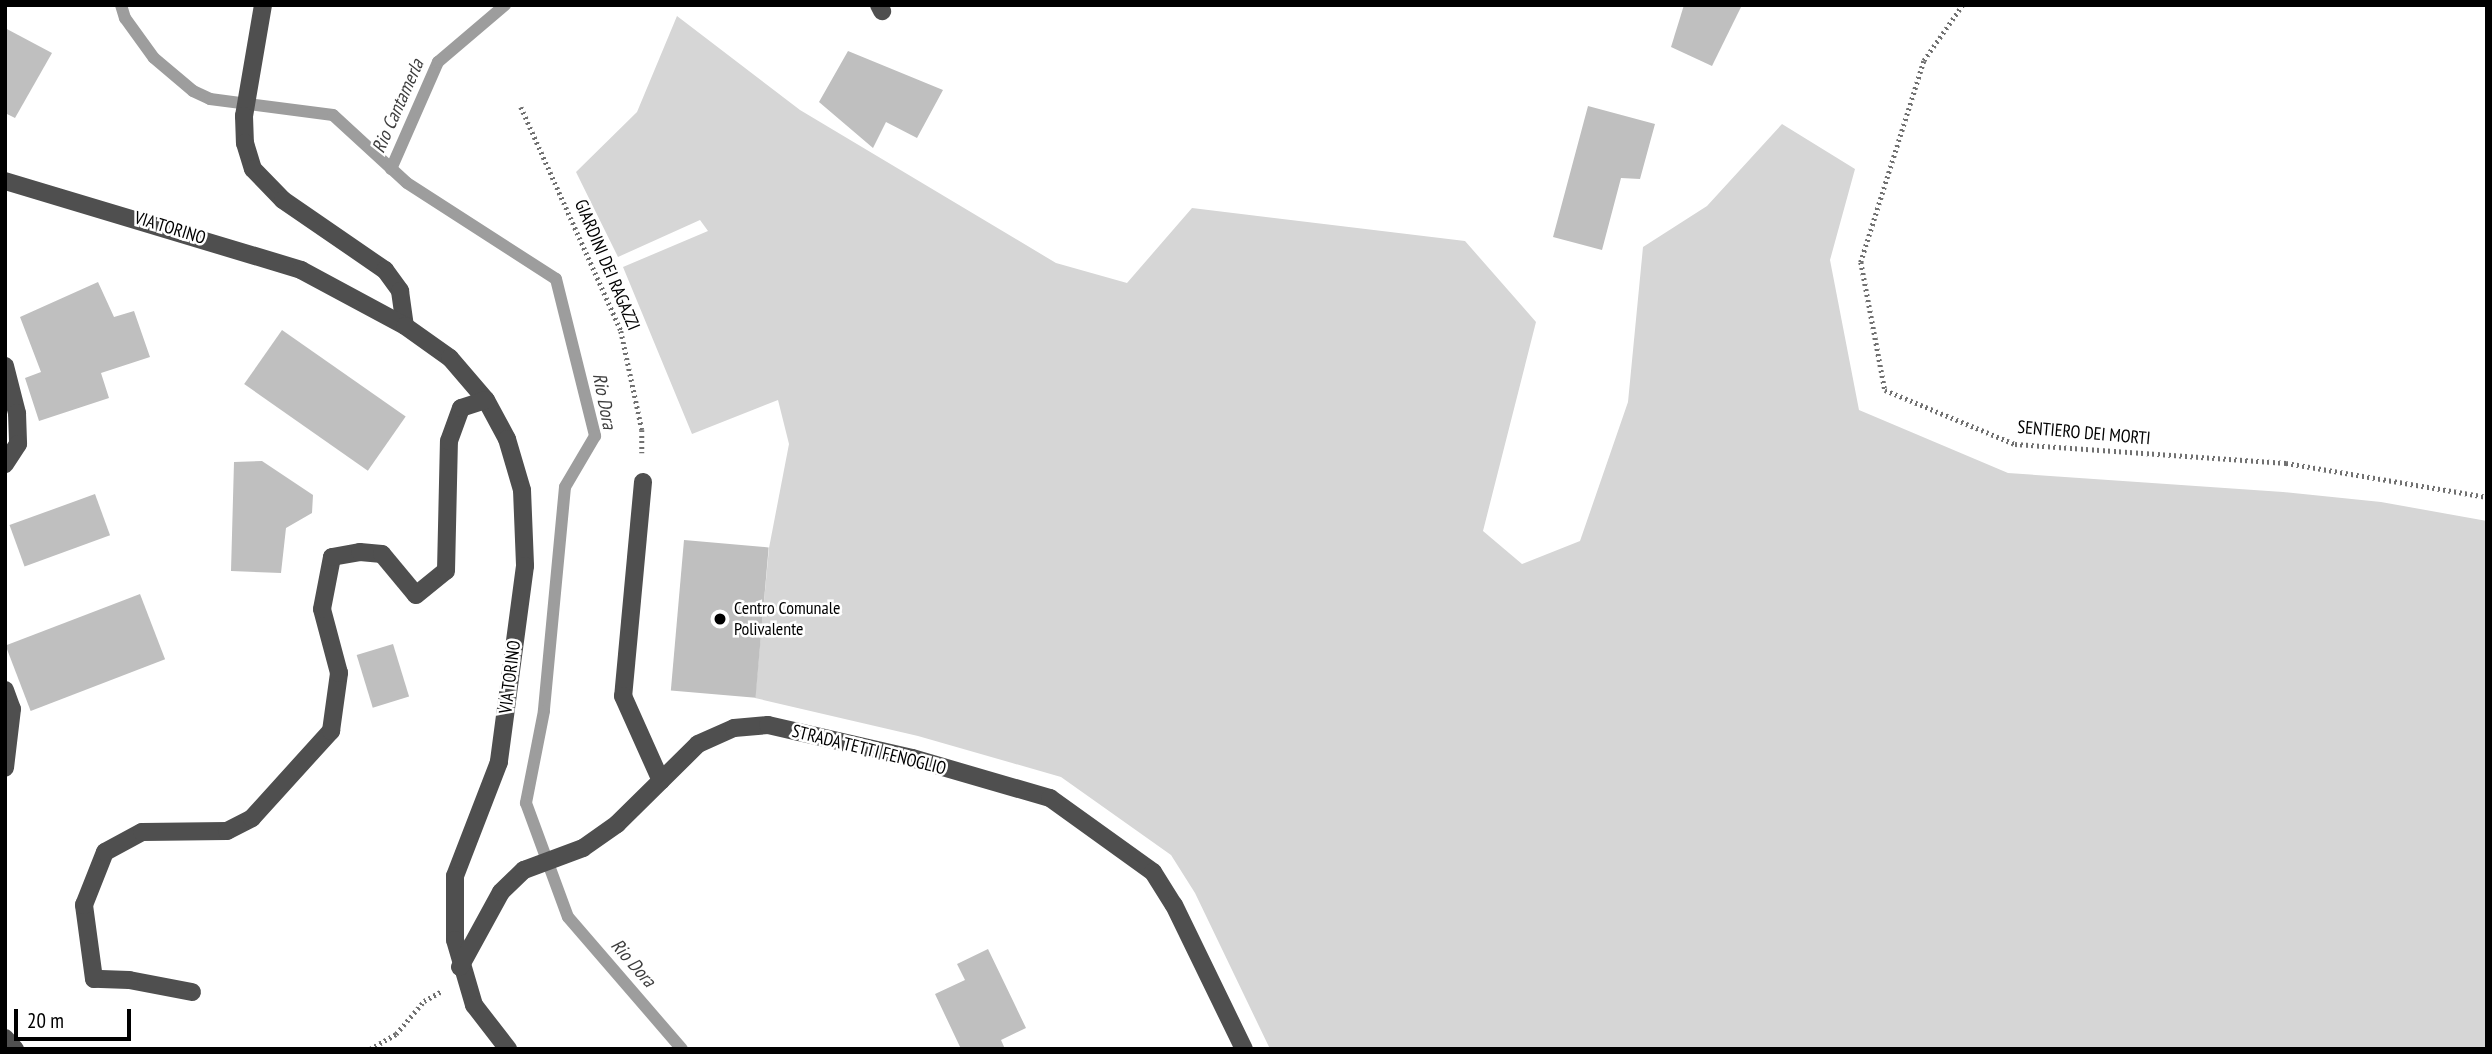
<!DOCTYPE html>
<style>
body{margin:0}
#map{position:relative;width:2492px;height:1054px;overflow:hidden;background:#fff;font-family:"PT Sans Narrow",sans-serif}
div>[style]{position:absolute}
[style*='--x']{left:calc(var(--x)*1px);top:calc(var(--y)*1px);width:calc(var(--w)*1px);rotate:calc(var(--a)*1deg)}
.green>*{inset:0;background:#d6d6d6}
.stream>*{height:12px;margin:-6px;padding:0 6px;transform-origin:6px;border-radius:6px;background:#9d9d9d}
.building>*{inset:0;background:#bfbfbf;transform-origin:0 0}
.path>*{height:4.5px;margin-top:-2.25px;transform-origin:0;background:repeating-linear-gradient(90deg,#717171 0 2px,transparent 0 5.5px)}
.minor>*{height:18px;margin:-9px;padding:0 9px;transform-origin:9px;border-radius:9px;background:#4f4f4f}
.dots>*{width:19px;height:19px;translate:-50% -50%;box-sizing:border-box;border:4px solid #fff;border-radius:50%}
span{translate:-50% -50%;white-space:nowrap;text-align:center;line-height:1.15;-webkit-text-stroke:5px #fff;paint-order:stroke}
.street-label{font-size:18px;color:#000}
.poi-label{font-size:18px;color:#000}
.left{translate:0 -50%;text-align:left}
.water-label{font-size:19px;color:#3e3e3e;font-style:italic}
.frame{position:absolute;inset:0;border:7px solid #000;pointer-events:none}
.scale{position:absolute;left:14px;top:1009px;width:117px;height:32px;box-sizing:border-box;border:4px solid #000;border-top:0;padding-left:9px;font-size:21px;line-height:24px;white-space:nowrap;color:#000;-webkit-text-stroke:5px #fff;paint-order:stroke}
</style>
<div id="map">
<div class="green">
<i style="clip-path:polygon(677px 16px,800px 110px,1056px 263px,1127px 283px,1192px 208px,1465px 241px,1536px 322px,1483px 531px,1522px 564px,1580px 541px,1628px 402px,1643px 247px,1707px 206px,1782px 124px,1855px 169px,1830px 260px,1859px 410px,2008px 473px,2283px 492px,2381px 502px,2487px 521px,2487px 1049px,1270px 1049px,1195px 893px,1171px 855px,1061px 777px,918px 736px,755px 698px,769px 548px,789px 444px,778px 400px,692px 434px,623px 267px,708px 231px,700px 220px,618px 257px,576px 172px,637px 112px)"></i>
</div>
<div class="stream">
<i style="--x:121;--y:5;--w:14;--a:73"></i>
<i style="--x:125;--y:18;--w:49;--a:54.1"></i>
<i style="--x:154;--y:58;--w:51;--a:40.2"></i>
<i style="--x:193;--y:91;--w:19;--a:25"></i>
<i style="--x:210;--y:99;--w:124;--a:7.4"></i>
<i style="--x:333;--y:115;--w:100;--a:42.6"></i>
<i style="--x:407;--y:183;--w:177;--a:32.8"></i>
<i style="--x:556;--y:279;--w:162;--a:76"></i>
<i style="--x:595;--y:436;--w:59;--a:120.5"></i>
<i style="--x:565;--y:487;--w:225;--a:95.4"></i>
<i style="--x:544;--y:711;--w:94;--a:101.1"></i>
<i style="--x:526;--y:803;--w:121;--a:69.8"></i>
<i style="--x:568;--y:917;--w:174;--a:49.2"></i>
<i style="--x:391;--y:169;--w:117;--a:-66.3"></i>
<i style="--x:438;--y:62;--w:88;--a:-40.4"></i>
</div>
<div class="building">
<i style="clip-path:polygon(1684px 5px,1742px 5px,1712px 66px,1671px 47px)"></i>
<i style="clip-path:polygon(5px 28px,52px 53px,15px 118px,5px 113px)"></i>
<i style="clip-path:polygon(848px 51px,943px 90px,917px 138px,886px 122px,873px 148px,819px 102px)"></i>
<i style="clip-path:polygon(1588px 106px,1655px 124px,1640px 179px,1621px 178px,1602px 250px,1553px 237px)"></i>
<i style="clip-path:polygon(98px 282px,114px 317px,134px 311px,150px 357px,101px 373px,109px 398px,39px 421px,25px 378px,41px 372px,20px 317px)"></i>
<i style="left:282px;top:330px;width:151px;height:66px;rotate:35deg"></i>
<i style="clip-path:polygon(262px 461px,313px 495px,312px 513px,286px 528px,281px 573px,231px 571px,234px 462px)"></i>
<i style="left:95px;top:494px;width:44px;height:91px;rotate:70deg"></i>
<i style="left:684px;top:540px;width:85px;height:151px;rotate:5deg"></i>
<i style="left:140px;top:594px;width:70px;height:144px;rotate:69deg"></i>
<i style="left:393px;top:644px;width:55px;height:38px;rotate:73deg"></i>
<i style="clip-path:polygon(988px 949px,1026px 1028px,1001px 1040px,1005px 1049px,961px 1049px,935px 994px,965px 980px,957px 964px)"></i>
</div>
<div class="path">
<i style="--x:1963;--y:5;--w:68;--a:124.9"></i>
<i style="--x:1924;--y:61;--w:211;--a:107.4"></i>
<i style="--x:1861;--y:262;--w:130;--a:79.4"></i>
<i style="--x:1885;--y:390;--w:141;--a:22.6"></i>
<i style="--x:2015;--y:444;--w:272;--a:4"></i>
<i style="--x:2286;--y:463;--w:204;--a:9.6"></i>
<i style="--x:521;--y:107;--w:245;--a:65.9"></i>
<i style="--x:621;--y:331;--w:101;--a:78"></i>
<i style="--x:642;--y:430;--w:23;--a:90"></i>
<i style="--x:370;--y:1049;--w:30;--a:-30"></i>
<i style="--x:396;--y:1034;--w:43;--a:-49.7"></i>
<i style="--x:424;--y:1001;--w:21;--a:-29"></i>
</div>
<div class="minor">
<i style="--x:263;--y:5;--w:113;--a:99.7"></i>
<i style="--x:244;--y:116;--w:27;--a:88"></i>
<i style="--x:245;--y:143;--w:27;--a:73"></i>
<i style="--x:253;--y:169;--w:43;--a:45.9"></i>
<i style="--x:283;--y:200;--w:124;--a:34.5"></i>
<i style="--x:385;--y:270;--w:26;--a:54"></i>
<i style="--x:400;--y:291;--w:35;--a:82"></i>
<i style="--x:879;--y:5;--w:7;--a:63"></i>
<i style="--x:5;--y:181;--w:309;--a:16.7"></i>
<i style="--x:301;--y:270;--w:118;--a:28.3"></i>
<i style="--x:405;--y:326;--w:55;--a:35.4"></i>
<i style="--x:450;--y:358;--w:55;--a:49.4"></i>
<i style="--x:486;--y:400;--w:44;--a:61.7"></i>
<i style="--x:507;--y:439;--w:53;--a:73.6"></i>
<i style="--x:522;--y:490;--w:76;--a:87.7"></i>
<i style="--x:525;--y:566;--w:198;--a:97.6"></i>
<i style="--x:499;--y:762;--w:122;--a:111.1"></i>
<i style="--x:455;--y:876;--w:64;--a:90"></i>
<i style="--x:455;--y:940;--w:68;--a:73.7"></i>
<i style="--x:474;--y:1005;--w:56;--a:52.3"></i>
<i style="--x:5;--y:366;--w:49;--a:75.7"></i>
<i style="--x:17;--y:413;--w:31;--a:88"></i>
<i style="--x:18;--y:444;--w:24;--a:123"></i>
<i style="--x:643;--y:482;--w:215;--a:95.3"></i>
<i style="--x:623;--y:696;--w:93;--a:65.9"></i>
<i style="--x:5;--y:690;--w:20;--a:70"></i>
<i style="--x:12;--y:709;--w:59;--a:96.8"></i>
<i style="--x:460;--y:967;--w:85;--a:-61.3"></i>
<i style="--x:501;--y:892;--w:32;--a:-44"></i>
<i style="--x:524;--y:870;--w:63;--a:-20.4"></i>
<i style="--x:583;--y:848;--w:42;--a:-35.2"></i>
<i style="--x:617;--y:824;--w:114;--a:-44.6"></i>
<i style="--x:698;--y:744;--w:39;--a:-24"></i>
<i style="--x:734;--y:728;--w:34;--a:-5"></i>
<i style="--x:768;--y:725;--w:148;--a:12.9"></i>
<i style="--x:912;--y:758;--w:144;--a:16.2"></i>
<i style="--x:1050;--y:798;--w:127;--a:35.7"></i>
<i style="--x:1153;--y:872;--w:39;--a:58"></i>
<i style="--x:1174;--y:905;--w:160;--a:64.1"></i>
<i style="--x:192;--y:992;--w:64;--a:-169.2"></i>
<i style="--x:129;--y:980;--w:35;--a:-178"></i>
<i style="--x:94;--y:979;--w:75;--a:-97.7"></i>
<i style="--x:84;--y:905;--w:57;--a:-68.4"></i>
<i style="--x:105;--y:852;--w:42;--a:-28.4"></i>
<i style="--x:142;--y:832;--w:85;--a:-0.7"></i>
<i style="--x:227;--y:831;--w:28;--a:-27"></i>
<i style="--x:252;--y:818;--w:118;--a:-47.8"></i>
<i style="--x:331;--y:731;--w:59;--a:-82.1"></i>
<i style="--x:339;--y:673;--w:66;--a:-104.9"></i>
<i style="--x:322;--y:609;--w:53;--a:-79.1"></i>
<i style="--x:332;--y:557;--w:28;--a:-10"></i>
<i style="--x:360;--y:552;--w:22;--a:5"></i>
<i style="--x:382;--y:554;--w:53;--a:50.3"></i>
<i style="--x:416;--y:595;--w:38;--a:-39"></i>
<i style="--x:446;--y:571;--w:130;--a:-88.7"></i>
<i style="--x:449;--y:441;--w:35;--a:-70"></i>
<i style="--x:461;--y:408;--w:26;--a:-18"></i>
<i style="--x:5;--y:1038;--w:15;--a:48"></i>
</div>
<div class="dots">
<i style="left:720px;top:619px;background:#000"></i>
</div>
<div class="street-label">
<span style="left:170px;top:228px;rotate:17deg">VIA TORINO</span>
<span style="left:607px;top:265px;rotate:67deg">GIARDINI DEI RAGAZZI</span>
<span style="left:2084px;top:433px;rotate:5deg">SENTIERO DEI MORTI</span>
<span style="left:510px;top:677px;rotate:-83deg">VIA TORINO</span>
<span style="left:869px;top:750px;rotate:14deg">STRADA TETTI FENOGLIO</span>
</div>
<div class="poi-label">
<span class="left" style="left:734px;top:619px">Centro Comunale<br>Polivalente</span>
</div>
<div class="water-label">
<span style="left:398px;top:106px;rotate:-66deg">Rio Cantamerla</span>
<span style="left:604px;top:401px;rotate:79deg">Rio Dora</span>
<span style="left:633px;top:963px;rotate:49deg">Rio Dora</span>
</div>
<div class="frame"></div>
<div class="scale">20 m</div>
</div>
